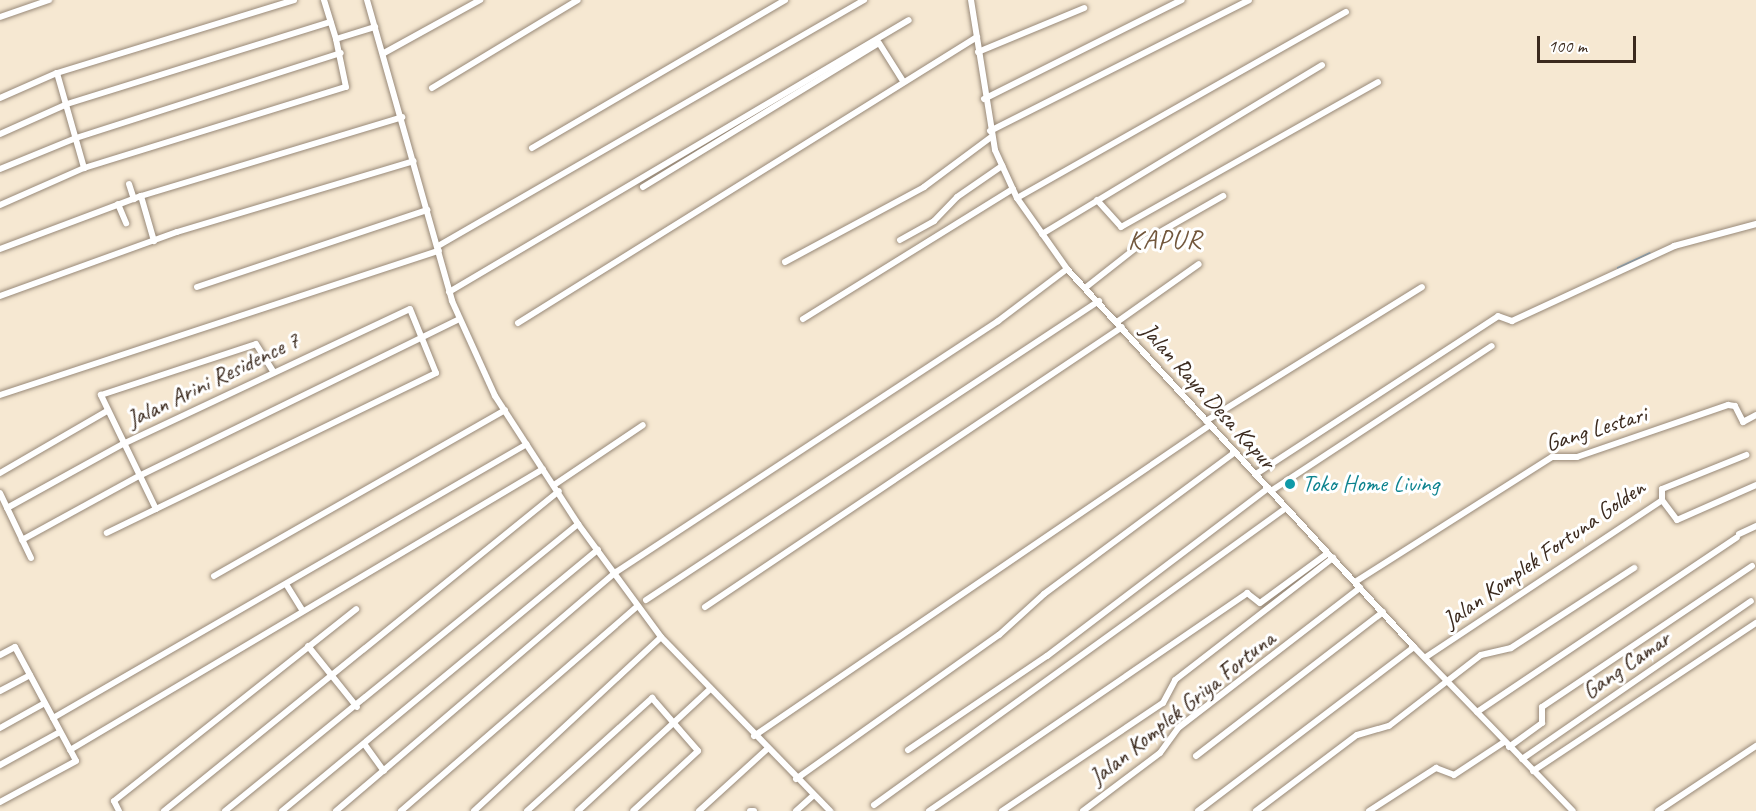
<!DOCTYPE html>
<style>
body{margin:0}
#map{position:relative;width:1756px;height:811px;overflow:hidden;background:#f6e8d2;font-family:Caveat,sans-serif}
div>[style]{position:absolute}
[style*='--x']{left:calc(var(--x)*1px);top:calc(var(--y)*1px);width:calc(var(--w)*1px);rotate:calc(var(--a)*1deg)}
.stream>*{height:2px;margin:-1px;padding:0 1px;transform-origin:1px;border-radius:1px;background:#6daadf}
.roads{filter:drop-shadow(0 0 2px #988978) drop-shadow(0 0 2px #988978)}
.street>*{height:6px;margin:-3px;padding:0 3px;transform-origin:3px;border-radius:3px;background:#fff}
.dots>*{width:16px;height:16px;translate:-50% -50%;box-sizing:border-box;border:3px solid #fff;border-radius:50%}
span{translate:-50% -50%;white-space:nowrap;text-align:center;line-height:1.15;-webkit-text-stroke:6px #fff;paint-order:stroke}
.street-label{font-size:24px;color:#3b2a1e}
.culture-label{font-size:24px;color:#0d838f}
.left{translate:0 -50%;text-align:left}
.quarter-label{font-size:27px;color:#72573c;letter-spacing:1.5px}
.scale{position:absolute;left:1537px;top:36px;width:99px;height:27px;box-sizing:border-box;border:3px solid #3b2a1e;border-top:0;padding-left:8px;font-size:18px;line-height:21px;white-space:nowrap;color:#3b2a1e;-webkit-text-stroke:4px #fff;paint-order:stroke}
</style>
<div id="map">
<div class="stream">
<i style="--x:1618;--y:268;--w:35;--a:-25"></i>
</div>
<div class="roads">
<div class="street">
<i style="--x:324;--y:0;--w:41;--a:72.9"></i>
<i style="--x:336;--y:39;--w:41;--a:-17.1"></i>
<i style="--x:367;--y:0;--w:313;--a:74.2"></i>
<i style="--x:452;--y:301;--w:104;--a:65.6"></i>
<i style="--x:495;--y:396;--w:153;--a:57"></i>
<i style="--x:578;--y:524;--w:140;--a:53.7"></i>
<i style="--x:661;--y:637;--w:243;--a:45.8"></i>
<i style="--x:971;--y:0;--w:152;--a:80.9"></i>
<i style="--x:995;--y:150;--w:53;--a:65.4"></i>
<i style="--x:1017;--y:198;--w:87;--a:54.8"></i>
<i style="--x:1067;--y:269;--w:513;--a:47.45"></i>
<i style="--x:1414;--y:647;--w:228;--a:45.9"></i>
<i style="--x:0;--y:17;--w:52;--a:-19.1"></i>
<i style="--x:978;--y:52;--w:115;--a:-22.5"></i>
<i style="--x:384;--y:53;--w:110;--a:-28.9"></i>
<i style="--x:57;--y:73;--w:99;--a:74.1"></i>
<i style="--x:432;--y:88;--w:170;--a:-31.1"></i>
<i style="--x:0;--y:98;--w:62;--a:-23.7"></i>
<i style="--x:57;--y:73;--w:248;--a:-17.1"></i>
<i style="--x:984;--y:99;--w:221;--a:-26.6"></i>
<i style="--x:990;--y:131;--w:290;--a:-26.8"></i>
<i style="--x:0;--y:134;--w:73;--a:-24.1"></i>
<i style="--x:67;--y:104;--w:276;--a:-17.3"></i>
<i style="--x:532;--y:148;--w:293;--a:-30.3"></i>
<i style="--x:0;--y:169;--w:82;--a:-22.2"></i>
<i style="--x:76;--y:138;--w:278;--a:-17.8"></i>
<i style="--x:129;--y:184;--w:16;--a:72"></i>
<i style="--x:643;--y:187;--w:276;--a:-31.4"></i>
<i style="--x:879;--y:43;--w:45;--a:57.7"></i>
<i style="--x:141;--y:196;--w:47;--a:73.9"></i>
<i style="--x:1017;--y:198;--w:378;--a:-29.5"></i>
<i style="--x:1097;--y:200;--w:36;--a:48"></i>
<i style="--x:1121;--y:227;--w:295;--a:-29.4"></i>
<i style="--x:118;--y:204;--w:21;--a:67"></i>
<i style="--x:0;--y:205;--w:92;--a:-23.8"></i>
<i style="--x:84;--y:168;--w:274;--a:-17.2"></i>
<i style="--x:346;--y:87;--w:49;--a:-101.8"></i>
<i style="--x:1042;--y:234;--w:327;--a:-31.1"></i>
<i style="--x:900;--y:240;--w:39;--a:-29"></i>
<i style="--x:934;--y:221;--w:33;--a:-46"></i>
<i style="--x:957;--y:197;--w:55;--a:-34.6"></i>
<i style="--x:438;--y:246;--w:492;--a:-30"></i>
<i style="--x:0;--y:249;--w:151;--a:-20.6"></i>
<i style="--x:141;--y:196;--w:273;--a:-16.8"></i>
<i style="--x:785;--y:262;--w:158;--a:-28.3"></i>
<i style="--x:924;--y:187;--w:84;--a:-36.7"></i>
<i style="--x:197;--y:287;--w:243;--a:-18.5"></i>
<i style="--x:1085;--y:288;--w:78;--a:-38.2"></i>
<i style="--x:1146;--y:240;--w:89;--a:-29.7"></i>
<i style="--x:449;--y:292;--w:534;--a:-30.6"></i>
<i style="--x:0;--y:296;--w:188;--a:-19.9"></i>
<i style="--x:177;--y:232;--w:247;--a:-16.7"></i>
<i style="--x:803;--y:319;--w:247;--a:-31.8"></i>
<i style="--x:1117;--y:322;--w:100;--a:-35.3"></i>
<i style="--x:518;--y:323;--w:541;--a:-31.93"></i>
<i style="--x:0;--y:395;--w:462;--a:-18.2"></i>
<i style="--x:1206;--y:421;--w:254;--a:-31.8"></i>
<i style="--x:0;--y:473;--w:124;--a:-30.1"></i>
<i style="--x:1256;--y:474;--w:289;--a:-33.1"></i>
<i style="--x:1498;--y:316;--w:15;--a:20"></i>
<i style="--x:1512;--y:321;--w:179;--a:-24.8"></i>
<i style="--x:1674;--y:246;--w:85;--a:-15"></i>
<i style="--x:554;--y:485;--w:107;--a:-34"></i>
<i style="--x:1271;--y:491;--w:264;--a:-33.3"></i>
<i style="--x:0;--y:493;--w:72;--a:64.5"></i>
<i style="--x:1662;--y:500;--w:25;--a:53"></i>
<i style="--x:1677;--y:520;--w:86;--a:-23.9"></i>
<i style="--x:7;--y:508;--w:132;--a:-28.9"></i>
<i style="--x:123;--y:444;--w:317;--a:-25.2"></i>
<i style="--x:410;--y:309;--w:69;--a:67.9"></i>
<i style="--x:436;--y:373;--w:366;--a:154.1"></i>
<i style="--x:156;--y:509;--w:127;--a:-115.8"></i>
<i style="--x:101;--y:395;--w:163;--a:-18.2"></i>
<i style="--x:256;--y:344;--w:32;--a:58"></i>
<i style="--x:1739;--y:534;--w:19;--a:-25"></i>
<i style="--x:22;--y:540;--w:133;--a:-28.7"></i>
<i style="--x:139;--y:476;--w:356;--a:-26.1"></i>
<i style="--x:214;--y:576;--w:335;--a:-29.7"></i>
<i style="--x:1355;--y:582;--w:233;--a:-32.4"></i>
<i style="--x:1552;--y:457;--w:25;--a:0"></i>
<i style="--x:1577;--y:457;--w:160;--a:-19"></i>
<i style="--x:1728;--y:405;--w:7;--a:8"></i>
<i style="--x:1735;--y:406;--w:18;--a:63"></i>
<i style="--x:1743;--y:422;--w:15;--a:-28"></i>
<i style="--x:286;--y:584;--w:31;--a:58"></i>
<i style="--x:646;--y:600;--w:543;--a:-33.43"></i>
<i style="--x:705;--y:607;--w:502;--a:-33.88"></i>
<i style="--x:308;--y:646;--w:78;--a:51.2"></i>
<i style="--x:0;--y:655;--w:17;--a:-28"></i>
<i style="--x:15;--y:647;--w:129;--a:61.8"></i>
<i style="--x:76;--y:761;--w:86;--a:151.7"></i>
<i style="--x:1426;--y:657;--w:283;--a:-33.6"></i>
<i style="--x:1662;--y:500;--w:11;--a:-90"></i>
<i style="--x:1662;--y:489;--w:91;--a:-22"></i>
<i style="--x:0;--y:691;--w:34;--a:-28"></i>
<i style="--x:1477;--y:712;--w:313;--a:-33.9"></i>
<i style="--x:53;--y:718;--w:547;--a:-30.03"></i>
<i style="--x:0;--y:728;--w:51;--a:-29.1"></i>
<i style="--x:754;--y:736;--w:552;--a:-34.29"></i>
<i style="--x:365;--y:745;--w:32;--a:54"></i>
<i style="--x:1509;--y:747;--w:41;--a:-36"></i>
<i style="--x:1542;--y:723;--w:16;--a:-90"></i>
<i style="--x:1542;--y:707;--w:253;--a:-33.9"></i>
<i style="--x:70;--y:750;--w:550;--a:-30.71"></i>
<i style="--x:908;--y:750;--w:168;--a:-34.1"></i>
<i style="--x:1047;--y:656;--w:278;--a:-37.2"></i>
<i style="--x:1196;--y:756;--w:236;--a:-37.6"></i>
<i style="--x:1522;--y:759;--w:278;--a:-34.6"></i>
<i style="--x:0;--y:765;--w:68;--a:-28.8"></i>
<i style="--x:1533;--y:771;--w:268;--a:-33.6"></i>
<i style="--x:796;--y:779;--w:249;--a:-35.4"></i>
<i style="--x:999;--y:635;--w:61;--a:-42.3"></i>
<i style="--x:1044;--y:594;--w:238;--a:-36.6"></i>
<i style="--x:874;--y:805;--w:508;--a:-35.79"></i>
<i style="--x:119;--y:811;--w:11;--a:-117"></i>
<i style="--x:114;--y:801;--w:309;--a:-38.4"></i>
<i style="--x:164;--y:811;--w:508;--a:-39.01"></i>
<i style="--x:225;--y:811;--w:455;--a:-39.1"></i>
<i style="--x:282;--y:811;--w:410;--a:-39.6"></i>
<i style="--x:336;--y:811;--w:368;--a:-40.5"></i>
<i style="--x:616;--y:572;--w:457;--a:-33.3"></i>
<i style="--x:998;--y:321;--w:86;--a:-37"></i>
<i style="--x:401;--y:811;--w:313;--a:-40.9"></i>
<i style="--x:474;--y:811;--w:255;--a:-42.9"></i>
<i style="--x:527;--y:811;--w:169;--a:-42.1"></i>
<i style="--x:652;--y:698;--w:70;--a:49"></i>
<i style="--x:698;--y:751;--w:88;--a:137.3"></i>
<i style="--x:578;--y:811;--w:178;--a:-42.7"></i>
<i style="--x:699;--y:811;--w:91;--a:-42.3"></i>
<i style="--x:750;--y:811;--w:4;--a:0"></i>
<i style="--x:796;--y:811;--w:24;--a:-42"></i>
<i style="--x:929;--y:811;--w:386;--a:-34.4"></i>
<i style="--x:1247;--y:593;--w:16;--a:38"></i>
<i style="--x:1260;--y:603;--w:84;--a:-36.3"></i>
<i style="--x:1002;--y:811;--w:194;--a:-33.9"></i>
<i style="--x:1163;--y:703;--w:26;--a:-62"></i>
<i style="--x:1175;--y:680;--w:200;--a:-37.7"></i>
<i style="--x:1083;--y:811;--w:96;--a:-37"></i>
<i style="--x:1160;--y:753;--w:31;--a:-54"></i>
<i style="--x:1178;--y:728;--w:230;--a:-37.6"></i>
<i style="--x:1198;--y:811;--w:271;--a:-37.2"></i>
<i style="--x:1256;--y:811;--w:126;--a:-37"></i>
<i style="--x:1357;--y:735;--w:33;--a:-16"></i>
<i style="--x:1389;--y:726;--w:116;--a:-37.7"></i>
<i style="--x:1481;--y:655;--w:31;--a:-13"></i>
<i style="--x:1511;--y:648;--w:147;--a:-33"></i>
<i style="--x:1369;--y:811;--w:80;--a:-32.7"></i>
<i style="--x:1436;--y:768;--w:19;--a:21"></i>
<i style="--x:1454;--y:775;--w:60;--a:-33.4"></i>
<i style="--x:1658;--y:811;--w:118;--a:-33.6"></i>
</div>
</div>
<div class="dots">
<i style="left:1290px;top:484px;background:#0f9aa8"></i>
</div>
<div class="street-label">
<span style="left:213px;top:380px;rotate:-26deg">Jalan Arini Residence 7</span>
<span style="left:1208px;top:396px;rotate:48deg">Jalan Raya Desa Kapur</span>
<span style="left:1596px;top:429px;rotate:-17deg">Gang Lestari</span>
<span style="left:1544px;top:554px;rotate:-35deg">Jalan Komplek Fortuna Golden</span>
<span style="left:1626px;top:665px;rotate:-35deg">Gang Camar</span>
<span style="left:1182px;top:708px;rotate:-39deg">Jalan Komplek Griya Fortuna</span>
</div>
<div class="culture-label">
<span class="left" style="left:1302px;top:484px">Toko Home Living</span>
</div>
<div class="quarter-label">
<span style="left:1165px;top:240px">KAPUR</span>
</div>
<div class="scale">100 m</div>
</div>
